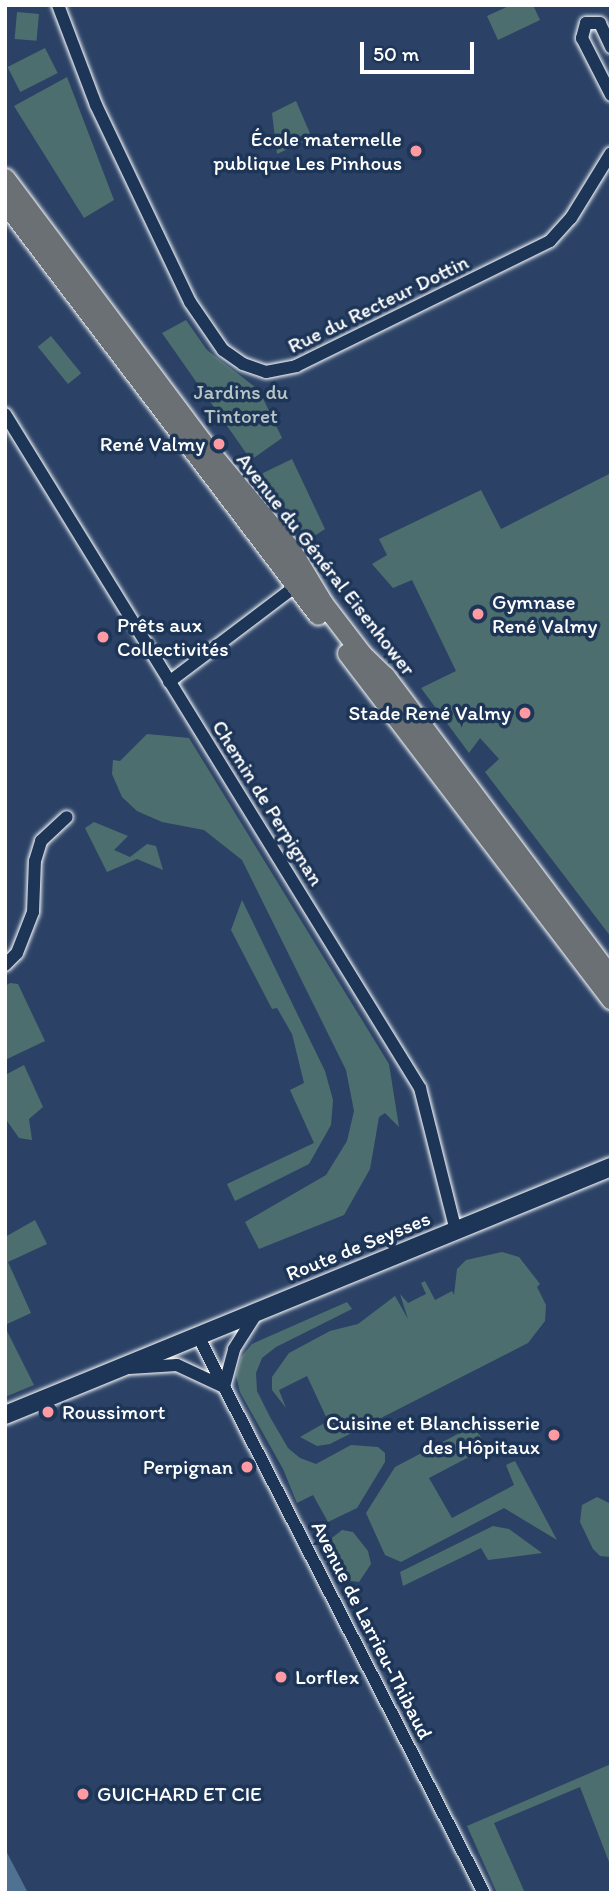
<!DOCTYPE html>
<meta charset="utf-8">
<style>
body{margin:0}
#map{position:relative;width:616px;height:1898px;overflow:hidden;background:#2b4266;font-family:Itim,sans-serif}
div>[style]{position:absolute}
[style*='--x']{left:calc(var(--x)*1px);top:calc(var(--y)*1px);width:calc(var(--w)*1px);rotate:calc(var(--a)*1deg)}
.green>*{inset:0;background:#4d6e6e;transform-origin:0 0}
.water>*{inset:0;background:#507292}
.roads{filter:drop-shadow(0 0 2px #fff) drop-shadow(0 0 2px #fff)}
.street>*{height:12px;margin:-6px;padding:0 6px;transform-origin:6px;border-radius:6px;background:#1d3557}
.secondary>*{height:18px;margin:-9px;padding:0 9px;transform-origin:9px;border-radius:9px;background:#1d3557}
.primary>*{height:19px;margin:-9.5px;padding:0 9.5px;transform-origin:9.5px;border-radius:9.5px;background:#6b7074}
.dots>*{width:19px;height:19px;translate:-50% -50%;box-sizing:border-box;border:4px solid #1d3557;border-radius:50%}
span{translate:-50% -50%;white-space:nowrap;text-align:center;line-height:1.15;-webkit-text-stroke:7px #1d3557;paint-order:stroke}
.poi-label{font-size:21px;color:#fff}
.right{translate:-100% -50%;text-align:right}
.left{translate:0 -50%;text-align:left}
.street-label{font-size:21px;color:#fff}
.park-label{font-size:21px;color:#b8c5c5}
.frame{position:absolute;inset:0;border:7px solid #fff;pointer-events:none}
.scale{position:absolute;left:360px;top:42px;width:114px;height:32px;box-sizing:border-box;border:4px solid #fff;border-top:0;padding-left:9px;font-size:21px;line-height:24px;white-space:nowrap;color:#fff;-webkit-text-stroke:5px #1d3557;paint-order:stroke}
</style>
<div id="map">
<div class="green">
<i style="clip-path:polygon(511px 5px,533px 5px,540px 20px,498px 40px,487px 16px)"></i>
<i style="left:17px;top:12px;width:22px;height:27px;rotate:5deg"></i>
<i style="left:45px;top:48px;width:28px;height:42px;rotate:63deg"></i>
<i style="clip-path:polygon(67px 77px,114px 200px,84px 218px,14px 106px)"></i>
<i style="clip-path:polygon(296px 101px,312px 138px,277px 154px,272px 113px)"></i>
<i style="clip-path:polygon(186px 320px,207px 350px,259px 390px,282px 438px,251px 460px,162px 333px)"></i>
<i style="left:51px;top:336px;width:48px;height:17px;rotate:51deg"></i>
<i style="clip-path:polygon(292px 459px,325px 529px,308px 540px,261px 474px)"></i>
<i style="clip-path:polygon(611px 473px,611px 937px,485px 772px,499px 759px,480px 738px,469px 753px,421px 688px,456px 671px,412px 580px,393px 588px,372px 564px,387px 555px,379px 539px,481px 490px,501px 529px)"></i>
<i style="clip-path:polygon(147px 734px,189px 738px,389px 1064px,399px 1127px,385px 1113px,379px 1117px,370px 1169px,344px 1215px,259px 1249px,245px 1222px,326px 1175px,347px 1141px,354px 1111px,346px 1070px,242px 860px,204px 830px,162px 822px,137px 811px,122px 797px,112px 774px,113px 760px,120px 761px)"></i>
<i style="clip-path:polygon(94px 822px,128px 836px,114px 850px,130px 857px,147px 844px,156px 846px,163px 870px,137px 859px,107px 872px,85px 828px)"></i>
<i style="clip-path:polygon(242px 900px,325px 1071px,333px 1100px,331px 1125px,309px 1164px,235px 1201px,227px 1184px,314px 1143px,290px 1090px,304px 1083px,292px 1034px,277px 1008px,272px 1009px,231px 930px)"></i>
<i style="clip-path:polygon(10px 983px,18px 984px,45px 1041px,5px 1060px,5px 986px)"></i>
<i style="clip-path:polygon(24px 1065px,43px 1107px,29px 1119px,32px 1140px,19px 1138px,5px 1118px,5px 1075px)"></i>
<i style="clip-path:polygon(35px 1220px,47px 1244px,8px 1262px,31px 1313px,5px 1325px,5px 1237px)"></i>
<i style="clip-path:polygon(502px 1252px,519px 1257px,540px 1284px,537px 1287px,546px 1305px,545px 1321px,528px 1343px,330px 1444px,317px 1446px,300px 1437px,328px 1421px,307px 1376px,279px 1390px,286px 1408px,272px 1390px,272px 1377px,289px 1353px,330px 1331px,358px 1324px,395px 1296px,408px 1319px,400px 1294px,408px 1303px,426px 1294px,421px 1283px,425px 1281px,435px 1300px,452px 1291px,454px 1295px,457px 1269px,466px 1260px)"></i>
<i style="clip-path:polygon(347px 1302px,352px 1309px,276px 1347px,262px 1358px,256px 1373px,257px 1391px,270px 1417px,288px 1448px,300px 1458px,316px 1464px,351px 1445px,378px 1447px,385px 1453px,385px 1462px,357px 1508px,328px 1522px,313px 1495px,297px 1503px,283px 1469px,240px 1392px,236px 1375px,241px 1357px,252px 1344px)"></i>
<i style="clip-path:polygon(5px 1327px,34px 1385px,5px 1397px)"></i>
<i style="clip-path:polygon(473px 1426px,488px 1447px,429px 1478px,452px 1518px,514px 1485px,506px 1465px,515px 1461px,557px 1540px,504px 1508px,401px 1562px,385px 1555px,366px 1513px,395px 1467px)"></i>
<i style="clip-path:polygon(597px 1497px,611px 1504px,610px 1557px,600px 1556px,593px 1549px,580px 1522px,582px 1505px)"></i>
<i style="clip-path:polygon(493px 1526px,509px 1529px,542px 1553px,488px 1560px,481px 1548px,403px 1586px,400px 1572px)"></i>
<i style="clip-path:polygon(342px 1530px,353px 1532px,368px 1551px,371px 1564px,359px 1582px,337px 1579px,325px 1561px,328px 1541px)"></i>
<i style="clip-path:polygon(611px 1764px,611px 1867px,580px 1787px,494px 1823px,525px 1893px,497px 1893px,467px 1826px)"></i>
</div>
<div class="water">
<i style="clip-path:polygon(5px 1849px,27px 1891px,28px 1893px,5px 1893px)"></i>
</div>
<div class="roads">
<div class="street">
<i style="--x:58;--y:5;--w:107;--a:69.2"></i>
<i style="--x:96;--y:105;--w:218;--a:64.5"></i>
<i style="--x:190;--y:302;--w:58;--a:55.5"></i>
<i style="--x:223;--y:350;--w:24;--a:35"></i>
<i style="--x:243;--y:364;--w:24;--a:19"></i>
<i style="--x:266;--y:372;--w:31;--a:-11"></i>
<i style="--x:296;--y:366;--w:283;--a:-26.2"></i>
<i style="--x:550;--y:241;--w:31;--a:-48"></i>
<i style="--x:571;--y:218;--w:76;--a:-58.4"></i>
<i style="--x:611;--y:47;--w:26;--a:-115"></i>
<i style="--x:600;--y:23;--w:14;--a:180"></i>
<i style="--x:586;--y:23;--w:16;--a:105"></i>
<i style="--x:582;--y:38;--w:64;--a:63"></i>
<i style="--x:5;--y:414;--w:792;--a:58.38"></i>
<i style="--x:420;--y:1088;--w:147;--a:75.9"></i>
<i style="--x:169;--y:682;--w:164;--a:-37.1"></i>
<i style="--x:5;--y:965;--w:17;--a:-45"></i>
<i style="--x:17;--y:953;--w:44;--a:-68.7"></i>
<i style="--x:33;--y:912;--w:51;--a:-87.8"></i>
<i style="--x:35;--y:861;--w:21;--a:-73"></i>
<i style="--x:41;--y:841;--w:35;--a:-43"></i>
<i style="--x:198;--y:1336;--w:626;--a:62.82"></i>
<i style="--x:129;--y:1368;--w:48;--a:-3.6"></i>
<i style="--x:177;--y:1365;--w:52;--a:25.1"></i>
<i style="--x:224;--y:1387;--w:39;--a:-75"></i>
<i style="--x:234;--y:1349;--w:45;--a:-57.7"></i>
</div>
<div class="secondary">
<i style="--x:5;--y:1415;--w:655;--a:-22.26"></i>
</div>
<div class="primary">
<i style="--x:5;--y:178;--w:342;--a:53.2"></i>
<i style="--x:210;--y:452;--w:125;--a:50.2"></i>
<i style="--x:290;--y:548;--w:64;--a:59"></i>
<i style="--x:323;--y:603;--w:64;--a:52.6"></i>
<i style="--x:362;--y:654;--w:32;--a:44"></i>
<i style="--x:385;--y:676;--w:376;--a:53.1"></i>
<i style="--x:5;--y:203;--w:517;--a:52.78"></i>
<i style="--x:347;--y:653;--w:436;--a:52.7"></i>
</div>
</div>
<div class="dots">
<i style="left:416px;top:151px;background:#ff9aa2"></i>
<i style="left:219px;top:444px;background:#ff9aa2"></i>
<i style="left:478px;top:614px;background:#ff9aa2"></i>
<i style="left:103px;top:637px;background:#ff9aa2"></i>
<i style="left:525px;top:713px;background:#ff9aa2"></i>
<i style="left:48px;top:1412px;background:#ff9aa2"></i>
<i style="left:554px;top:1435px;background:#ff9aa2"></i>
<i style="left:247px;top:1467px;background:#ff9aa2"></i>
<i style="left:281px;top:1677px;background:#ff9aa2"></i>
<i style="left:83px;top:1794px;background:#ff9aa2"></i>
</div>
<div class="poi-label">
<span class="right" style="left:402px;top:151px">École maternelle<br>publique Les Pinhous</span>
<span class="right" style="left:205px;top:444px">René Valmy</span>
<span class="left" style="left:492px;top:614px">Gymnase<br>René Valmy</span>
<span class="left" style="left:117px;top:637px">Prêts aux<br>Collectivités</span>
<span class="right" style="left:511px;top:713px">Stade René Valmy</span>
<span class="left" style="left:62px;top:1412px">Roussimort</span>
<span class="right" style="left:540px;top:1435px">Cuisine et Blanchisserie<br>des Hôpitaux</span>
<span class="right" style="left:233px;top:1467px">Perpignan</span>
<span class="left" style="left:295px;top:1677px">Lorflex</span>
<span class="left" style="left:97px;top:1794px">GUICHARD ET CIE</span>
</div>
<div class="street-label">
<span style="left:378px;top:304px;rotate:-26deg">Rue du Recteur Dottin</span>
<span style="left:326px;top:564px;rotate:52deg">Avenue du Général Eisenhower</span>
<span style="left:268px;top:803px;rotate:58deg">Chemin de Perpignan</span>
<span style="left:358px;top:1246px;rotate:-22deg">Route de Seysses</span>
<span style="left:372px;top:1630px;rotate:63deg">Avenue de Larrieu-Thibaud</span>
</div>
<div class="park-label">
<span style="left:241px;top:404px">Jardins du<br>Tintoret</span>
</div>
<div class="frame"></div>
<div class="scale">50 m</div>
</div>
